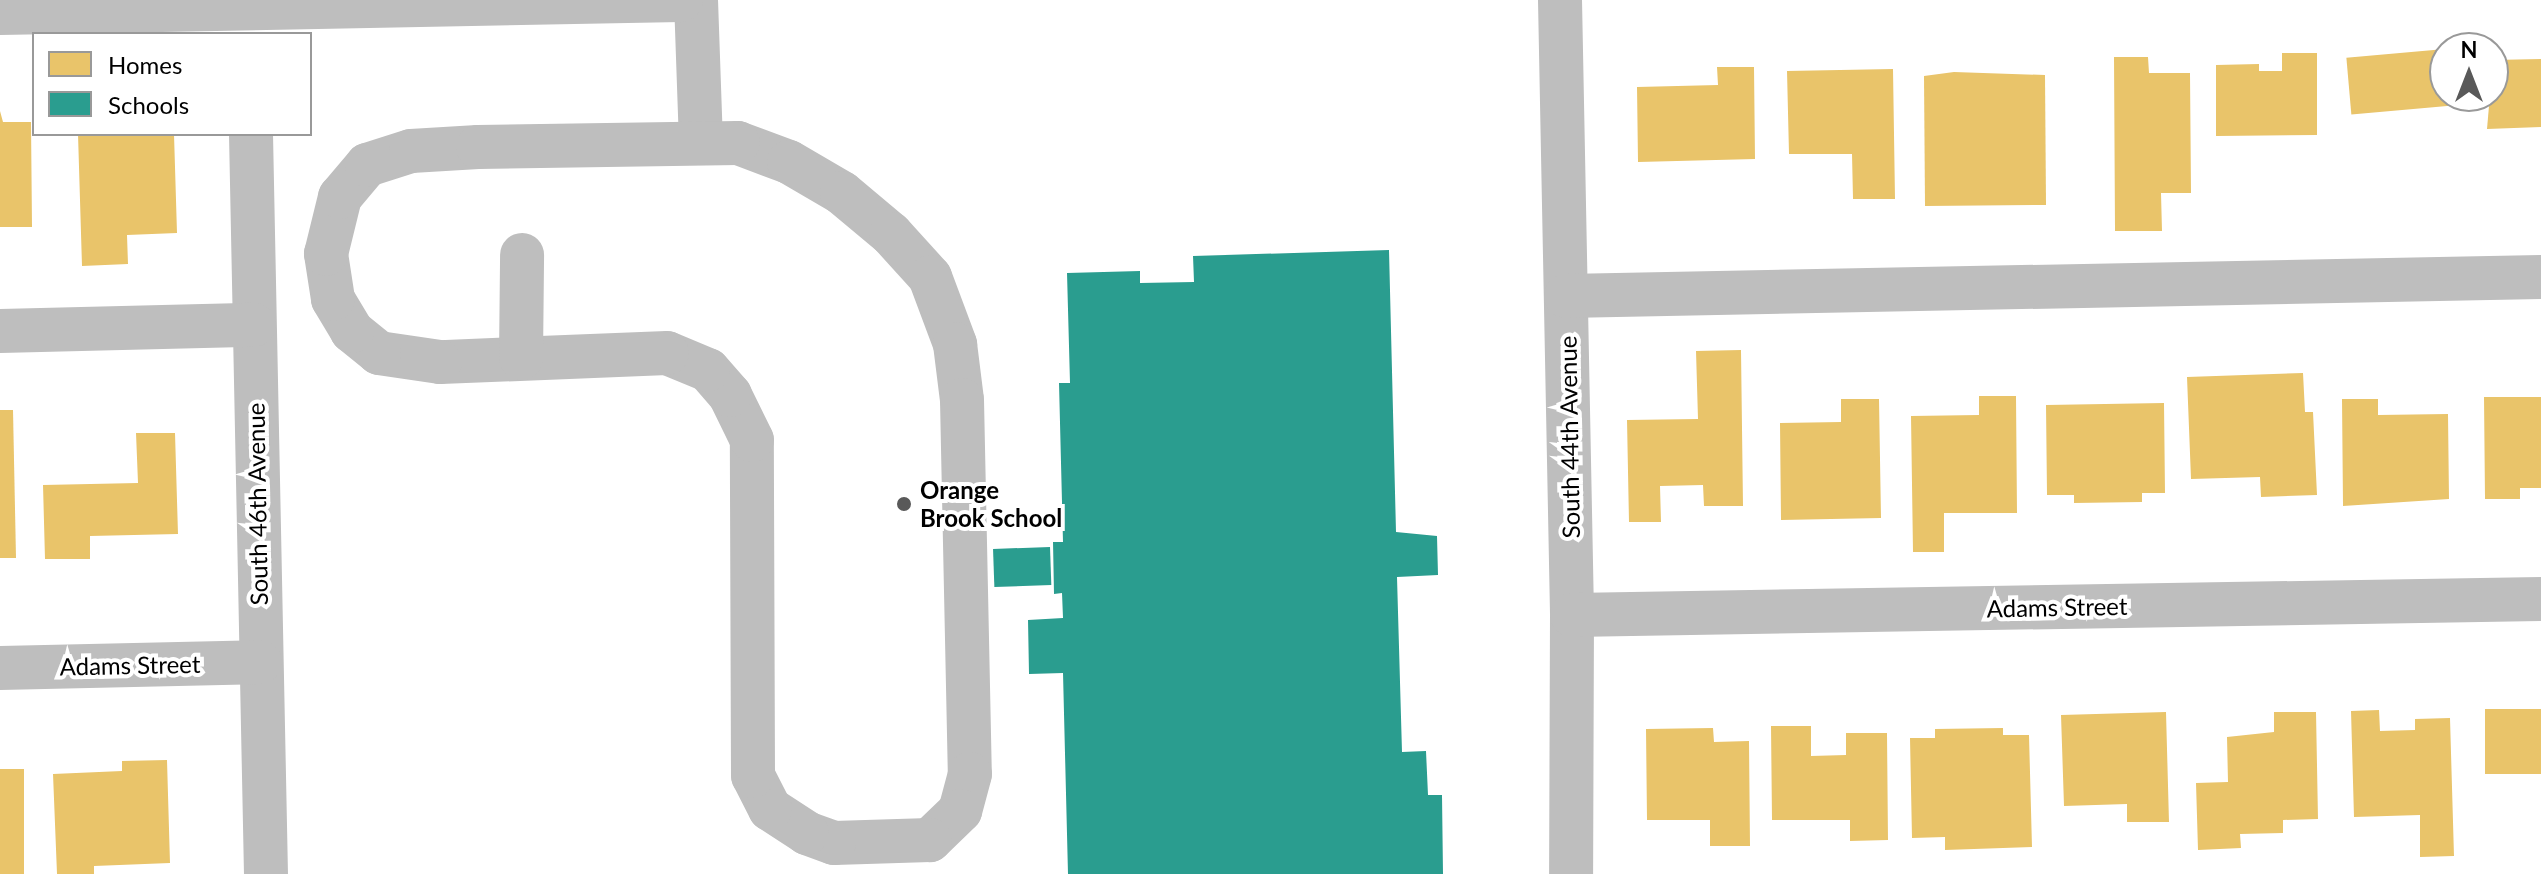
<!DOCTYPE html>
<style>
body{margin:0}
#map{position:relative;width:2541px;height:874px;overflow:hidden;background:#fff;font-family:Lato,sans-serif}
div>[style]{position:absolute}
[style*='--x']{left:calc(var(--x)*1px);top:calc(var(--y)*1px);width:calc(var(--w)*1px);rotate:calc(var(--a)*1deg)}
.homes>*{inset:0;background:#e9c46a;transform-origin:0 0}
.schools>*{inset:0;background:#2a9d8f;transform-origin:0 0}
.minor>*{height:44px;margin:-22px;padding:0 22px;transform-origin:22px;border-radius:22px;background:#bebebe}
.dots>*{width:22px;height:22px;translate:-50% -50%;box-sizing:border-box;border:4px solid #fff;border-radius:50%}
span{translate:-50% -50%;white-space:nowrap;text-align:center;line-height:1.15;-webkit-text-stroke:8px #fff;paint-order:stroke}
.street-label{font-size:24px;color:#000}
.poi-label{font-size:24px;color:#000;font-weight:700}
.left{translate:0 -50%;text-align:left}
.legend{position:absolute;left:32px;top:32px;width:280px;height:104px;box-sizing:border-box;background:#fff;border:2px solid #999;margin:0;padding:10px 14px;list-style:none;font-size:24px;color:#000}
.legend li{display:flex;align-items:center;gap:16px;height:40px}
.legend b{width:40px;border:2px solid #999}
.north{position:absolute;left:2429px;top:32px;width:80px;height:80px;box-sizing:border-box;background:#fff;border:2px solid #999;border-radius:50%;rotate:0deg;font-size:22px;font-weight:700;line-height:32px;text-align:center;color:#000}
.north::after{content:'';display:block;margin:auto;width:28px;height:36px;background:#595959;clip-path:polygon(50% 0,100% 100%,50% 72%,0 100%)}
</style>
<div id="map">
<div class="homes">
<i style="left:2445px;top:49px;width:57px;height:99px;rotate:85deg"></i>
<i style="clip-path:polygon(2282px 53px,2317px 53px,2317px 135px,2216px 136px,2216px 65px,2259px 64px,2259px 71px,2282px 71px)"></i>
<i style="clip-path:polygon(2114px 57px,2148px 57px,2149px 73px,2190px 73px,2191px 193px,2161px 193px,2162px 231px,2115px 231px)"></i>
<i style="clip-path:polygon(2541px 59px,2541px 127px,2487px 129px,2493px 60px)"></i>
<i style="clip-path:polygon(1717px 67px,1754px 67px,1755px 159px,1638px 162px,1637px 87px,1718px 85px)"></i>
<i style="clip-path:polygon(1893px 69px,1895px 199px,1853px 199px,1852px 154px,1789px 154px,1787px 71px)"></i>
<i style="clip-path:polygon(1954px 72px,2045px 75px,2046px 205px,1925px 206px,1924px 76px)"></i>
<i style="clip-path:polygon(0 111px,3px 122px,31px 122px,32px 227px,0 227px)"></i>
<i style="clip-path:polygon(78px 134px,174px 134px,177px 233px,127px 235px,128px 264px,82px 266px)"></i>
<i style="clip-path:polygon(1741px 350px,1743px 506px,1704px 506px,1703px 485px,1660px 486px,1661px 522px,1629px 522px,1627px 420px,1698px 419px,1696px 351px)"></i>
<i style="clip-path:polygon(2303px 373px,2305px 412px,2313px 412px,2317px 495px,2261px 497px,2260px 477px,2191px 479px,2187px 377px)"></i>
<i style="clip-path:polygon(1979px 396px,2016px 396px,2017px 513px,1944px 513px,1944px 552px,1913px 552px,1911px 416px,1979px 415px)"></i>
<i style="clip-path:polygon(2484px 397px,2541px 397px,2541px 488px,2520px 488px,2520px 499px,2485px 499px)"></i>
<i style="clip-path:polygon(1841px 399px,1879px 399px,1881px 518px,1781px 520px,1780px 423px,1841px 422px)"></i>
<i style="clip-path:polygon(2342px 399px,2378px 399px,2378px 415px,2448px 414px,2449px 499px,2343px 506px)"></i>
<i style="clip-path:polygon(2164px 403px,2165px 493px,2142px 493px,2142px 502px,2074px 503px,2074px 495px,2047px 495px,2046px 405px)"></i>
<i style="clip-path:polygon(0 410px,13px 410px,16px 558px,0 558px)"></i>
<i style="clip-path:polygon(136px 433px,175px 433px,178px 534px,90px 536px,90px 559px,45px 559px,43px 485px,138px 483px)"></i>
<i style="left:2541px;top:709px;width:65px;height:56px;rotate:90deg"></i>
<i style="clip-path:polygon(2379px 710px,2380px 731px,2415px 730px,2415px 719px,2450px 718px,2454px 856px,2420px 857px,2420px 815px,2354px 817px,2351px 711px)"></i>
<i style="clip-path:polygon(2166px 712px,2169px 822px,2127px 822px,2127px 804px,2064px 806px,2061px 715px)"></i>
<i style="clip-path:polygon(2274px 712px,2316px 712px,2318px 819px,2283px 820px,2283px 833px,2240px 834px,2241px 848px,2198px 850px,2196px 783px,2228px 782px,2227px 737px,2274px 732px)"></i>
<i style="clip-path:polygon(1771px 726px,1811px 726px,1811px 756px,1846px 755px,1846px 733px,1887px 733px,1888px 840px,1850px 841px,1850px 820px,1772px 820px)"></i>
<i style="clip-path:polygon(1713px 728px,1714px 742px,1749px 741px,1750px 846px,1710px 846px,1710px 820px,1647px 820px,1646px 729px)"></i>
<i style="clip-path:polygon(2003px 728px,2003px 735px,2029px 735px,2032px 847px,1945px 850px,1945px 837px,1912px 838px,1910px 738px,1935px 738px,1935px 729px)"></i>
<i style="clip-path:polygon(167px 760px,170px 863px,94px 866px,94px 874px,57px 874px,53px 774px,122px 771px,122px 761px)"></i>
<i style="left:0;top:769px;width:24px;height:105px"></i>
</div>
<div class="schools">
<i style="clip-path:polygon(1389px 250px,1396px 532px,1437px 536px,1438px 575px,1397px 577px,1402px 752px,1426px 751px,1428px 795px,1442px 795px,1443px 874px,1068px 874px,1063px 673px,1029px 674px,1028px 620px,1063px 618px,1062px 593px,1054px 594px,1053px 542px,1063px 542px,1059px 383px,1070px 383px,1067px 273px,1140px 271px,1140px 283px,1194px 282px,1193px 256px)"></i>
<i style="left:1050px;top:547px;width:38px;height:57px;rotate:88deg"></i>
</div>
<div class="minor">
<i style="--x:696;--y:0;--w:143;--a:88"></i>
<i style="--x:1560;--y:0;--w:615;--a:88.88"></i>
<i style="--x:1572;--y:615;--w:259;--a:90.2"></i>
<i style="--x:0;--y:13;--w:681;--a:-1.09"></i>
<i style="--x:251;--y:134;--w:740;--a:88.84"></i>
<i style="--x:738;--y:143;--w:54;--a:20.4"></i>
<i style="--x:789;--y:162;--w:61;--a:30.3"></i>
<i style="--x:842;--y:193;--w:64;--a:39.9"></i>
<i style="--x:891;--y:234;--w:58;--a:47.8"></i>
<i style="--x:930;--y:277;--w:72;--a:69.5"></i>
<i style="--x:955;--y:344;--w:56;--a:82.9"></i>
<i style="--x:962;--y:400;--w:374;--a:88.8"></i>
<i style="--x:970;--y:774;--w:38;--a:105"></i>
<i style="--x:960;--y:811;--w:42;--a:136"></i>
<i style="--x:930;--y:840;--w:96;--a:178.2"></i>
<i style="--x:834;--y:843;--w:29;--a:-160"></i>
<i style="--x:807;--y:833;--w:44;--a:-147"></i>
<i style="--x:770;--y:809;--w:37;--a:-117"></i>
<i style="--x:753;--y:776;--w:336;--a:-90.2"></i>
<i style="--x:752;--y:440;--w:50;--a:-116.1"></i>
<i style="--x:730;--y:395;--w:33;--a:-131"></i>
<i style="--x:708;--y:370;--w:44;--a:-157.5"></i>
<i style="--x:667;--y:353;--w:227;--a:177.7"></i>
<i style="--x:440;--y:362;--w:62;--a:-171.6"></i>
<i style="--x:379;--y:353;--w:35;--a:-141"></i>
<i style="--x:352;--y:331;--w:37;--a:-121"></i>
<i style="--x:333;--y:299;--w:46;--a:-98.8"></i>
<i style="--x:326;--y:254;--w:59;--a:-76.2"></i>
<i style="--x:340;--y:197;--w:42;--a:-49.8"></i>
<i style="--x:367;--y:165;--w:46;--a:-17.7"></i>
<i style="--x:411;--y:151;--w:67;--a:-3.4"></i>
<i style="--x:478;--y:147;--w:260;--a:-0.9"></i>
<i style="--x:1566;--y:296;--w:975;--a:-1.12"></i>
<i style="--x:0;--y:331;--w:254;--a:-1.4"></i>
<i style="--x:521;--y:358;--w:103;--a:-89.4"></i>
<i style="--x:1572;--y:615;--w:969;--a:-0.95"></i>
<i style="--x:0;--y:668;--w:260;--a:-1.3"></i>
</div>
<div class="dots">
<i style="left:904px;top:504px;background:#595959"></i>
</div>
<div class="street-label">
<span style="left:1569px;top:437px;rotate:-91deg">South 44th Avenue</span>
<span style="left:257px;top:504px;rotate:-91deg">South 46th Avenue</span>
<span style="left:2057px;top:607px;rotate:-1deg">Adams Street</span>
<span style="left:130px;top:665px;rotate:-1deg">Adams Street</span>
</div>
<div class="poi-label">
<span class="left" style="left:920px;top:504px">Orange<br>Brook School</span>
</div>
<ul class="legend">
<li><b style="height:22px;background:#e9c46a"></b>Homes</li>
<li><b style="height:22px;background:#2a9d8f"></b>Schools</li>
</ul>
<div class="north">N</div>
</div>
